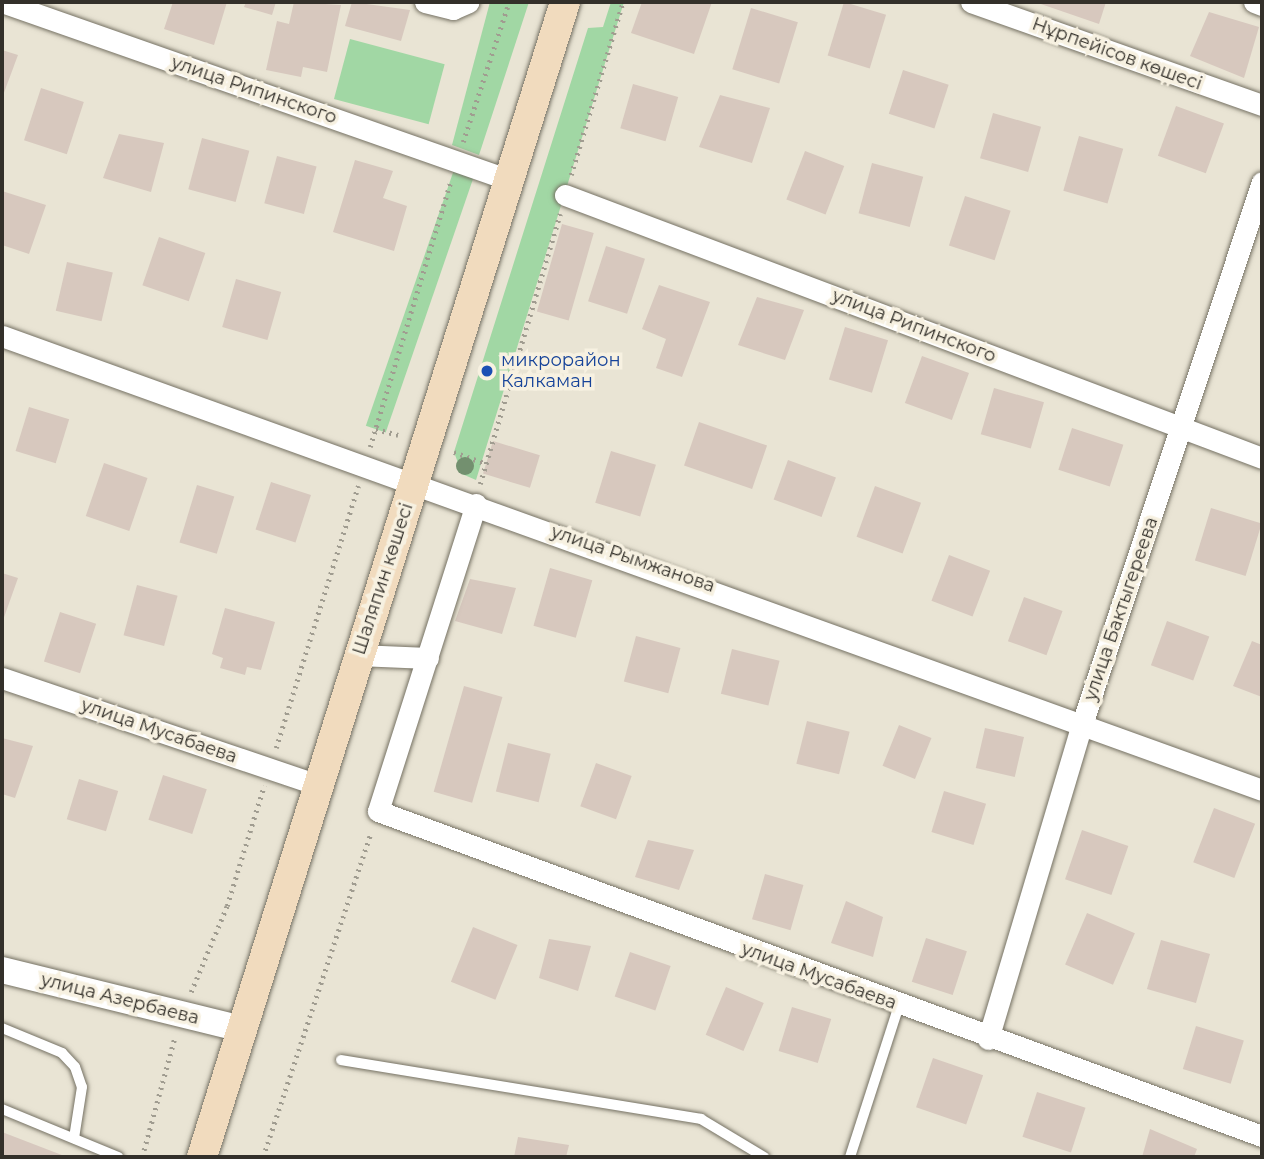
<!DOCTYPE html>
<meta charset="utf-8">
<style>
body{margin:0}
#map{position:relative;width:1264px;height:1159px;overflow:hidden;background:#e9e4d4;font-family:Montserrat,sans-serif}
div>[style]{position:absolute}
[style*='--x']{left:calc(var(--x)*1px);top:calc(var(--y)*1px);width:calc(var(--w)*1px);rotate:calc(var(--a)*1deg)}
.green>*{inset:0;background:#a1d7a4;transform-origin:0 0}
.building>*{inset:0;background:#d7c8be;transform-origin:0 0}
.path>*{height:4.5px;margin-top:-2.25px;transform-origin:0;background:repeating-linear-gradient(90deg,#a09c90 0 2px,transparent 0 7px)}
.roads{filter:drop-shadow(0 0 2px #757163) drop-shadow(0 0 2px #757163)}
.service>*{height:10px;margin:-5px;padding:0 5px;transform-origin:5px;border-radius:5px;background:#fff}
.minor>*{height:21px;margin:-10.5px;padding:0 10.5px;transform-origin:10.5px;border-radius:10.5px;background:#fff}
.tertiary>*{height:26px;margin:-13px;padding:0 13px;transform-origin:13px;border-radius:13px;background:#fff}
.secondary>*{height:30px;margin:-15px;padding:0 15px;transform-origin:15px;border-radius:15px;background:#f1dbbe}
.trees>*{width:18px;height:18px;margin:-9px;border-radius:50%;background:#73906f}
.dots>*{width:19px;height:19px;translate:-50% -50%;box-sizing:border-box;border:4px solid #f7f1e1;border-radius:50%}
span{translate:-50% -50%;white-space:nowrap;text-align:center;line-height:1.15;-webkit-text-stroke:7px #f7f1e1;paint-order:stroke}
.street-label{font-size:18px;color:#33302a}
.transit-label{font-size:18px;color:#164399}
.left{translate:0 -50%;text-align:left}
.frame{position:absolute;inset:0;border:4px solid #33302a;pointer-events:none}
</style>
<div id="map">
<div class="green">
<i style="clip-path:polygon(490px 2px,529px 2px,479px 155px,452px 145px)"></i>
<i style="clip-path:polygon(611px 2px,624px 2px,476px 480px,462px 474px,454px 452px,588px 28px,603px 27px)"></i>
<i style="left:350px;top:39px;width:98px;height:62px;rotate:15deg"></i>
<i style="left:457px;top:161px;width:21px;height:280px;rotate:19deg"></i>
</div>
<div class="building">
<i style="clip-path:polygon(173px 2px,227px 2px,214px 45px,164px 29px)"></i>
<i style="clip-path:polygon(246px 2px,276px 2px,272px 15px,244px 7px)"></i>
<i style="clip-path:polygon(294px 2px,341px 5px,327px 72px,303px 67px,301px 77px,266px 70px,277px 21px,289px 24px)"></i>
<i style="clip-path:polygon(352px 2px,410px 10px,401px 41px,345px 26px)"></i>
<i style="clip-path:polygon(642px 2px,712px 2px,694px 54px,631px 33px)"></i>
<i style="left:844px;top:2px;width:44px;height:56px;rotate:17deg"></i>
<i style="clip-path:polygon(1035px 2px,1106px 2px,1099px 24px)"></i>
<i style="left:751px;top:8px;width:49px;height:64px;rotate:17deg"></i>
<i style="clip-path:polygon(1209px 12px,1259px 27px,1244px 78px,1190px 56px)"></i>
<i style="clip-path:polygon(2px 50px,18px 55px,2px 98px)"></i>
<i style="left:903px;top:70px;width:48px;height:46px;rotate:18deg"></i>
<i style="left:633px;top:84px;width:47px;height:46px;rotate:16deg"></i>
<i style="left:41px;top:88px;width:45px;height:55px;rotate:18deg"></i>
<i style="clip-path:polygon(720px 95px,770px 108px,752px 163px,699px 147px)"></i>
<i style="left:1176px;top:106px;width:51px;height:53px;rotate:20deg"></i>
<i style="left:993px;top:113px;width:50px;height:47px;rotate:16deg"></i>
<i style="clip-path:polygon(119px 134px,164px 143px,151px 192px,103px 178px)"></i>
<i style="left:1079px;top:136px;width:46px;height:57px;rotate:16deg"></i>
<i style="left:202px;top:138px;width:49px;height:53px;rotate:15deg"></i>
<i style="left:805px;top:151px;width:42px;height:52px;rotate:21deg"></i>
<i style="left:277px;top:156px;width:41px;height:49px;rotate:15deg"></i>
<i style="clip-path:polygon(355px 160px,393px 171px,383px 198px,407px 206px,394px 251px,333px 232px)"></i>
<i style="left:872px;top:163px;width:53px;height:52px;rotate:15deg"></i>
<i style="clip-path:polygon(2px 191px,46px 205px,29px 254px,2px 245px)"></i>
<i style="left:965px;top:196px;width:48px;height:52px;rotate:18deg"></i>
<i style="left:562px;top:224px;width:33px;height:91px;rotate:16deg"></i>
<i style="left:159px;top:237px;width:49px;height:51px;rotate:19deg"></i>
<i style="left:606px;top:246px;width:41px;height:58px;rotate:18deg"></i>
<i style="left:67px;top:262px;width:47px;height:50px;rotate:13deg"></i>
<i style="left:236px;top:279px;width:47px;height:50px;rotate:16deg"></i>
<i style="clip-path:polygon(659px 285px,710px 302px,682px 377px,656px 368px,666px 339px,642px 329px)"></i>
<i style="clip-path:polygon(757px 297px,804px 310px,785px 360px,738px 345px)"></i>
<i style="left:845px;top:327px;width:45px;height:55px;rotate:17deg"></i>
<i style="left:922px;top:356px;width:50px;height:50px;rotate:20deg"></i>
<i style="left:994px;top:388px;width:52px;height:48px;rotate:16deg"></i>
<i style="left:29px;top:407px;width:42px;height:46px;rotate:17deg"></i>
<i style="left:699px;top:422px;width:72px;height:46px;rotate:19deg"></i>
<i style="left:1072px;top:428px;width:54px;height:44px;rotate:18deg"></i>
<i style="left:493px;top:441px;width:49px;height:34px;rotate:17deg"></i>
<i style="left:611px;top:451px;width:47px;height:54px;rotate:17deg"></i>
<i style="left:788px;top:460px;width:51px;height:42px;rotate:20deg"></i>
<i style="left:104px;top:463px;width:46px;height:56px;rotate:19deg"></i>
<i style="left:271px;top:482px;width:42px;height:50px;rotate:18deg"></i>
<i style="left:197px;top:485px;width:39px;height:60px;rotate:17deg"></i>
<i style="left:875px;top:486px;width:49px;height:54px;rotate:20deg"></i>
<i style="left:1211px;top:508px;width:53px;height:55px;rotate:17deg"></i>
<i style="left:949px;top:555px;width:44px;height:49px;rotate:21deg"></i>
<i style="left:550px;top:568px;width:44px;height:60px;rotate:16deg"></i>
<i style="clip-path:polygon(2px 573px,18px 578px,2px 623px)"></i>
<i style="clip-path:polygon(470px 579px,516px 588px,502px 634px,455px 621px)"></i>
<i style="left:137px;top:585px;width:42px;height:52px;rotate:15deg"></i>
<i style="left:1024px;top:597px;width:41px;height:47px;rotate:20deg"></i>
<i style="clip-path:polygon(225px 608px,275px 622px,261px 670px,247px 667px,245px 675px,220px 668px,223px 658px,212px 654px)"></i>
<i style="left:60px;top:612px;width:38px;height:52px;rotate:18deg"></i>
<i style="left:1167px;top:621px;width:45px;height:47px;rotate:20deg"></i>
<i style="left:636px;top:636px;width:46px;height:47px;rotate:15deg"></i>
<i style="clip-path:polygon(1252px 641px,1262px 645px,1262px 697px,1233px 686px)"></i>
<i style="left:732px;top:649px;width:49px;height:46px;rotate:14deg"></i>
<i style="left:464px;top:686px;width:40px;height:110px;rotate:16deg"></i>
<i style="left:807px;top:721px;width:44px;height:44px;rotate:14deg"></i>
<i style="left:899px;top:725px;width:35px;height:44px;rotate:22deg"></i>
<i style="left:985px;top:728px;width:40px;height:41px;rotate:13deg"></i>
<i style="clip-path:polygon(2px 738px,33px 746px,15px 798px,2px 794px)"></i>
<i style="left:508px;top:743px;width:44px;height:50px;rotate:14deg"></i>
<i style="left:596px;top:763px;width:38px;height:46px;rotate:20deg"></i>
<i style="left:163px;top:775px;width:46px;height:47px;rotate:18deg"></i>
<i style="left:79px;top:779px;width:41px;height:42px;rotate:17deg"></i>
<i style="left:944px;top:791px;width:44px;height:43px;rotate:17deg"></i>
<i style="left:1214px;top:808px;width:44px;height:58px;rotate:21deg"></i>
<i style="left:1082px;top:830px;width:49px;height:52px;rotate:19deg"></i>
<i style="clip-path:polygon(648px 840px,694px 850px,679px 890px,635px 877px)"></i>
<i style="left:765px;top:874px;width:40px;height:47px;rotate:16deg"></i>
<i style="clip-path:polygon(846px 901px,883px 917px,873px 957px,831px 943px)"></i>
<i style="left:1087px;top:913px;width:52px;height:56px;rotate:23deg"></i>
<i style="left:473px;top:927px;width:48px;height:59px;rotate:22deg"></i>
<i style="left:926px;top:938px;width:43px;height:46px;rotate:18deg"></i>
<i style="clip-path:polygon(549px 939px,591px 946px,578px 991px,539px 978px)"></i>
<i style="left:1161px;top:940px;width:51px;height:51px;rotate:16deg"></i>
<i style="left:630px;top:952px;width:43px;height:47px;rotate:19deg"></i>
<i style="left:726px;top:987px;width:41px;height:52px;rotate:23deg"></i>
<i style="left:792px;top:1007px;width:41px;height:46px;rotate:17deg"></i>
<i style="left:1196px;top:1026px;width:50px;height:45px;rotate:17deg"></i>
<i style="left:933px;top:1058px;width:53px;height:52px;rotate:19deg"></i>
<i style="left:1037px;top:1092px;width:51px;height:47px;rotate:18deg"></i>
<i style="clip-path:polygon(1150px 1129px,1197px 1149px,1194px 1157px,1142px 1157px)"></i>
<i style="clip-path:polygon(2px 1132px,67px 1157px,2px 1157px)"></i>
<i style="clip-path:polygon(518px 1137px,569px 1145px,566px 1157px,514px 1157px)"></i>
</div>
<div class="path">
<i style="--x:463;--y:142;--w:147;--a:-71.8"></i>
<i style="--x:571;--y:175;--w:181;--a:-73.3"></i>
<i style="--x:376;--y:429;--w:23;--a:15"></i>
<i style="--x:370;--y:447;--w:278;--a:-73.1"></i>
<i style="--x:454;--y:452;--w:32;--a:20"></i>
<i style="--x:480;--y:484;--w:282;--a:-73.5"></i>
<i style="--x:276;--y:748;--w:275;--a:-72.6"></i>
<i style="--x:191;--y:992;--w:93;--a:-67.3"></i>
<i style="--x:227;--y:906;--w:126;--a:-72.9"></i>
<i style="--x:142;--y:1157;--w:125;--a:-74.7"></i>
<i style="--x:263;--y:1157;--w:342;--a:-71.6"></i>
</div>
<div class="roads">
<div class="service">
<i style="--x:2;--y:1028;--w:65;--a:22.6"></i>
<i style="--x:62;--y:1053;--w:19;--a:47"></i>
<i style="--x:75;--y:1067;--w:21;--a:71"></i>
<i style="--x:82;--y:1087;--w:52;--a:98.9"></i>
<i style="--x:341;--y:1060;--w:365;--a:9.3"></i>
<i style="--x:701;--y:1119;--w:74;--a:31.1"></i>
<i style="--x:2;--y:1109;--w:126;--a:22.5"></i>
<i style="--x:850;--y:1157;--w:160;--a:-72.1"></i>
</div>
<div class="minor">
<i style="--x:2;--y:2;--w:535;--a:19.32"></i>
<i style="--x:425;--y:2;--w:29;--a:14"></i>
<i style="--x:453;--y:9;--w:17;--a:-24"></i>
<i style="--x:971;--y:2;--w:309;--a:19.5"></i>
<i style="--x:1254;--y:2;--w:9;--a:21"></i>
<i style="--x:565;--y:195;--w:745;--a:20.67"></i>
<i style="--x:2;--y:336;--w:1339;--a:19.81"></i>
<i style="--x:476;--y:504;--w:322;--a:107.7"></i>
<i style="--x:378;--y:811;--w:942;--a:20.19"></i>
<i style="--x:358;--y:655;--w:70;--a:2.5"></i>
<i style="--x:2;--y:678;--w:331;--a:18.7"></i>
<i style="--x:988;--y:1039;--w:326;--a:-73.4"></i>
<i style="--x:1081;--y:727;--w:574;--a:-71.63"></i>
</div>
<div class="tertiary">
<i style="--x:2;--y:970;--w:243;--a:13.8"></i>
</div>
<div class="secondary">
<i style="--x:202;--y:1157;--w:1211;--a:-72.55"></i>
</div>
</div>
<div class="trees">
<i style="left:465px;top:466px"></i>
</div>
<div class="dots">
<i style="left:487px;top:371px;background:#1a4fb4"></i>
</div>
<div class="street-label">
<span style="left:1117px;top:54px;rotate:20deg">Нұрпейісов көшесі</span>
<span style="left:254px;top:90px;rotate:19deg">улица Рипинского</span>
<span style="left:914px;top:326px;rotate:21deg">улица Рипинского</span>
<span style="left:633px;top:559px;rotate:19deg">улица Рымжанова</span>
<span style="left:383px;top:579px;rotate:-72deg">Шаляпин көшесі</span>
<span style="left:1121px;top:609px;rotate:-71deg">улица Бактыгереева</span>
<span style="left:159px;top:731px;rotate:19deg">улица Мусабаева</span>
<span style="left:819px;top:976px;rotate:20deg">улица Мусабаева</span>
<span style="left:120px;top:999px;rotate:14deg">улица Азербаева</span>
</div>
<div class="transit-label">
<span class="left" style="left:501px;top:371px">микрорайон<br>Калкаман</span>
</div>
<div class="frame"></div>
</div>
